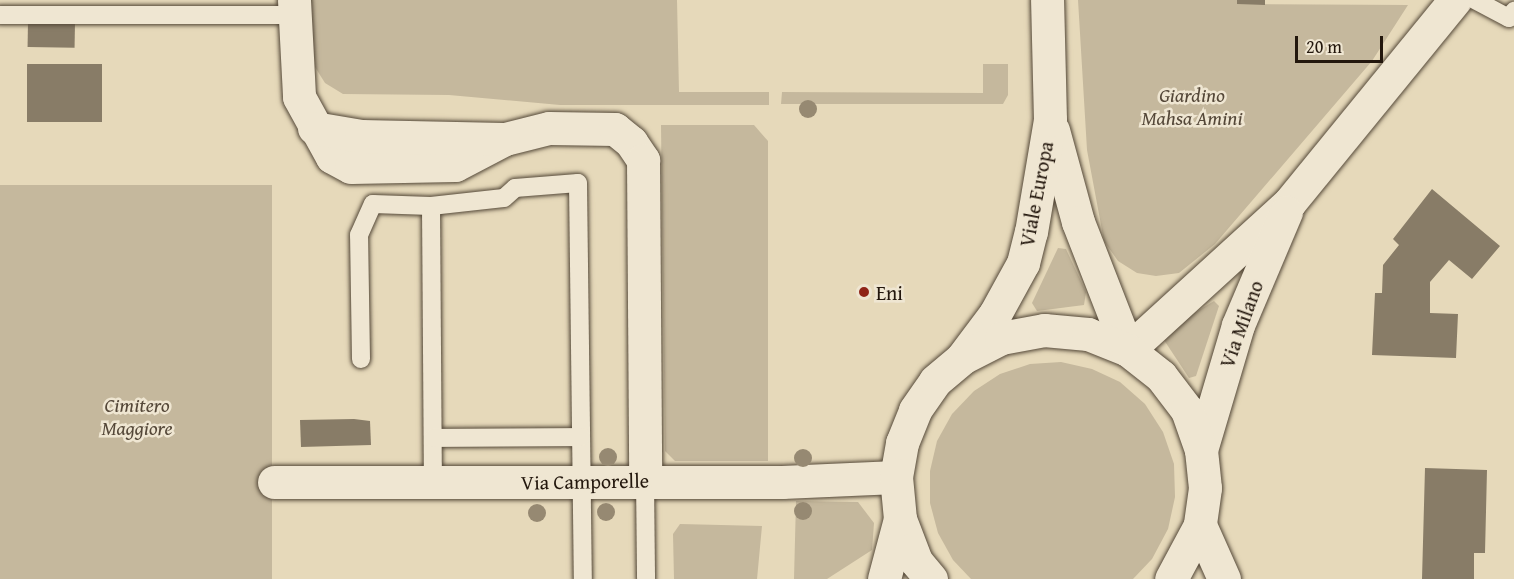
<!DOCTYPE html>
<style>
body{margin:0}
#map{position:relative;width:1514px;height:579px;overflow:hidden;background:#e6d9ba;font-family:"Gentium Book Plus",serif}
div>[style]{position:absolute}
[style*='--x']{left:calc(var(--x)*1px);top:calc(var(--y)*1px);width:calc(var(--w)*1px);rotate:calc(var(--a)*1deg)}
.green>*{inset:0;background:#c5b89d;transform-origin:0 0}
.building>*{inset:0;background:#887c67;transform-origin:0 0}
.roads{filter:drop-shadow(0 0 2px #544838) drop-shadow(0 0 2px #544838)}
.service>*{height:18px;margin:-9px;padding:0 9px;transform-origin:9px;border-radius:9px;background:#efe6d2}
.minor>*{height:33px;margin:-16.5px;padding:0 16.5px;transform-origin:16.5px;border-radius:16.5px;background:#efe6d2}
.tertiary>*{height:33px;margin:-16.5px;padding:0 16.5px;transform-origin:16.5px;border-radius:16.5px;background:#efe6d2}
.secondary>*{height:33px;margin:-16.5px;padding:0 16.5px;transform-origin:16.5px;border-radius:16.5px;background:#efe6d2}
.trees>*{width:18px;height:18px;margin:-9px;border-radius:50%;background:#968972}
.dots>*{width:16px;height:16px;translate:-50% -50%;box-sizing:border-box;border:3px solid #efe6d2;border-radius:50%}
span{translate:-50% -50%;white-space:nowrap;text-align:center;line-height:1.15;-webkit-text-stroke:5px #efe6d2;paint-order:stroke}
.park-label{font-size:20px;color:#544738;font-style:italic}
.street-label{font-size:20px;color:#23170d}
.poi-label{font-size:20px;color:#23170d}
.left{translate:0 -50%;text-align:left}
.scale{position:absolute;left:1295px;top:36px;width:88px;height:27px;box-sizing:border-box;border:3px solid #23170d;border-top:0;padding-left:8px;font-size:18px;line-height:21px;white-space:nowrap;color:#23170d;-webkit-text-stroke:4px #efe6d2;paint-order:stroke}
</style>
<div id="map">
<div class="green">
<i style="clip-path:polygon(309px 0,677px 0,679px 92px,769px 92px,769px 105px,560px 105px,449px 95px,343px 94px,325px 83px,315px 67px)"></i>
<i style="clip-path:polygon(1078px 0,1237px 0,1238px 4px,1408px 5px,1372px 61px,1215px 244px,1179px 273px,1156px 276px,1137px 273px,1118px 261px,1104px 241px,1087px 150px)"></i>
<i style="clip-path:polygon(983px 64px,1008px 64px,1008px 95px,1003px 104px,781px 104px,782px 92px,983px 93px)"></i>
<i style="clip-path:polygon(661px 125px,754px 125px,768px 141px,768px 461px,675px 461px,665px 451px)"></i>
<i style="left:272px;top:185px;width:394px;height:272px;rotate:90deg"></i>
<i style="clip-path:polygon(1058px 248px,1066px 249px,1086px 292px,1084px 305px,1037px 311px,1032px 303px)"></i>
<i style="clip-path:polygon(1214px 301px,1219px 306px,1196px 376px,1189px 378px,1164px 340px,1165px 331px)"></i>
<i style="clip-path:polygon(1061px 362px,1092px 369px,1120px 382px,1145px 404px,1163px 432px,1174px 464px,1175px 497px,1168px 529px,1152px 559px,1133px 579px,971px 579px,953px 560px,938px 533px,930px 503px,930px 471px,937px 441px,952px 414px,974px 391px,1000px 374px,1030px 364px)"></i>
<i style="clip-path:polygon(796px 501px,858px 502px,874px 523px,872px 550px,827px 579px,794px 579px)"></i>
<i style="clip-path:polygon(680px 524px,762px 526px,757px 579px,674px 579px,673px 534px)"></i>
</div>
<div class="building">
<i style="clip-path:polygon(1237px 0,1265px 0,1265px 5px,1237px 4px)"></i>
<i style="left:28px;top:22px;width:47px;height:25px;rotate:1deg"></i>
<i style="left:27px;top:64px;width:75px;height:58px"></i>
<i style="clip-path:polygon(1432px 189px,1500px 246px,1472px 279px,1449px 260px,1430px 282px,1430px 313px,1458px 314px,1456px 358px,1372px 355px,1375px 293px,1382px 293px,1383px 265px,1399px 245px,1393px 239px)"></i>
<i style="clip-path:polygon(354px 419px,370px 421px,371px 445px,301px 447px,300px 420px)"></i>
<i style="clip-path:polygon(1425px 468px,1487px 470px,1485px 553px,1474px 553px,1474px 579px,1422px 579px)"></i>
</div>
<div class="roads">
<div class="service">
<i style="--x:1475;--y:0;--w:38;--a:28"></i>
<i style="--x:1509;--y:18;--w:9;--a:-54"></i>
<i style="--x:0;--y:15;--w:294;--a:0"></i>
<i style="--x:431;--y:206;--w:276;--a:89.6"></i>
<i style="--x:361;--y:359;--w:124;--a:-90.9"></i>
<i style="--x:359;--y:235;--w:34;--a:-66"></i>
<i style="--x:373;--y:204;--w:58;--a:2"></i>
<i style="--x:431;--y:206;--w:73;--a:-6.3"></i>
<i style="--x:504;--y:198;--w:15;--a:-42"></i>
<i style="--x:515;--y:188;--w:63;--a:-4.5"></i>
<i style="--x:578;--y:183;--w:396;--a:89.3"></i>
<i style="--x:433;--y:438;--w:148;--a:-0.4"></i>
<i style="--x:645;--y:479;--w:100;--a:89.4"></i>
</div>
<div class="minor">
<i style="--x:294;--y:0;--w:97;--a:87"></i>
<i style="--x:299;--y:97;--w:68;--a:61.2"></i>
<i style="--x:332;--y:157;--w:21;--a:28"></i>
<i style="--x:351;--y:167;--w:104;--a:-1.1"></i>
<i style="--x:455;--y:165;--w:56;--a:-27.5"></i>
<i style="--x:505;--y:139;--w:45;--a:-14"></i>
<i style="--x:549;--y:128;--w:66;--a:0.9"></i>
<i style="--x:615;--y:129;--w:21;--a:39"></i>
<i style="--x:631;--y:142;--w:22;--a:56"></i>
<i style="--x:643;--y:160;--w:319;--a:89.6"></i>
<i style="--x:314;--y:128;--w:48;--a:9.7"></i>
<i style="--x:361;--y:136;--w:142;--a:1.2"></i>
<i style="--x:274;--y:482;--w:508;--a:0"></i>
<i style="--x:782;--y:482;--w:114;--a:-2.5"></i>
</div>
<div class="tertiary">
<i style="--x:1053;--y:130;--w:95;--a:74.8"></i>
<i style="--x:1078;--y:222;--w:137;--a:68.7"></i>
<i style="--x:962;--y:358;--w:55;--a:-53.1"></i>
<i style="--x:995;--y:314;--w:58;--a:-61.2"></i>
<i style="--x:1023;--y:263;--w:32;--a:-76"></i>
<i style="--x:1031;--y:232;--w:114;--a:-80.4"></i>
<i style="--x:1050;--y:120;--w:120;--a:-91.4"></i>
<i style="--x:1200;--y:525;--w:59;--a:66"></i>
</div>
<div class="secondary">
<i style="--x:1128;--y:350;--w:219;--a:-42.4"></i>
<i style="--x:1290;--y:202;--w:261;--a:-50.8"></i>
<i style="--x:1201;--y:450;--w:130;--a:-73.5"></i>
<i style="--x:1238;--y:325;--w:123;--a:-67"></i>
<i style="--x:884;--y:579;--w:62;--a:-75.1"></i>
<i style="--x:931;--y:579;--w:23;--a:-130"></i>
<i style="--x:916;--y:561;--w:45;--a:-110.9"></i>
<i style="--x:900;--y:519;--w:42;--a:-95.4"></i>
<i style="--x:896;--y:477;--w:35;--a:-80"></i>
<i style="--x:902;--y:443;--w:35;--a:-68"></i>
<i style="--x:915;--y:410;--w:35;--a:-55"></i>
<i style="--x:935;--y:381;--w:35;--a:-40"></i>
<i style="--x:962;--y:358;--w:44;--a:-27.1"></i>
<i style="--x:1001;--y:338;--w:44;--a:-10.5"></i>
<i style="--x:1044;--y:330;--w:44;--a:5.2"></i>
<i style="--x:1088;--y:334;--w:43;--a:21.8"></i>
<i style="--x:1128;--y:350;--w:42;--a:38.2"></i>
<i style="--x:1161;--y:376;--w:43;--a:52.6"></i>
<i style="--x:1187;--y:410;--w:42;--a:70.7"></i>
<i style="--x:1201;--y:450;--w:38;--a:84"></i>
<i style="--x:1205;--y:488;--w:37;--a:98"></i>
<i style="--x:1200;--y:525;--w:61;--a:118.2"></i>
</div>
</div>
<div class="trees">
<i style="left:808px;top:109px"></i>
<i style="left:608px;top:457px"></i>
<i style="left:803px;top:458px"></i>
<i style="left:803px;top:511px"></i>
<i style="left:606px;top:512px"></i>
<i style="left:537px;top:513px"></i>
</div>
<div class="dots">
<i style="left:864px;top:292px;background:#8f2418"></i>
</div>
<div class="park-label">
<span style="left:1192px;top:106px">Giardino<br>Mahsa Amini</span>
<span style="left:137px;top:416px">Cimitero<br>Maggiore</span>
</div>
<div class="street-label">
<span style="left:1036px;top:194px;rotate:-79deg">Viale Europa</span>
<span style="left:1241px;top:324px;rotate:-70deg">Via Milano</span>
<span style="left:585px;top:481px;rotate:-1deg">Via Camporelle</span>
</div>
<div class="poi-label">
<span class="left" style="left:876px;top:292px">Eni</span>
</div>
<div class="scale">20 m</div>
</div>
